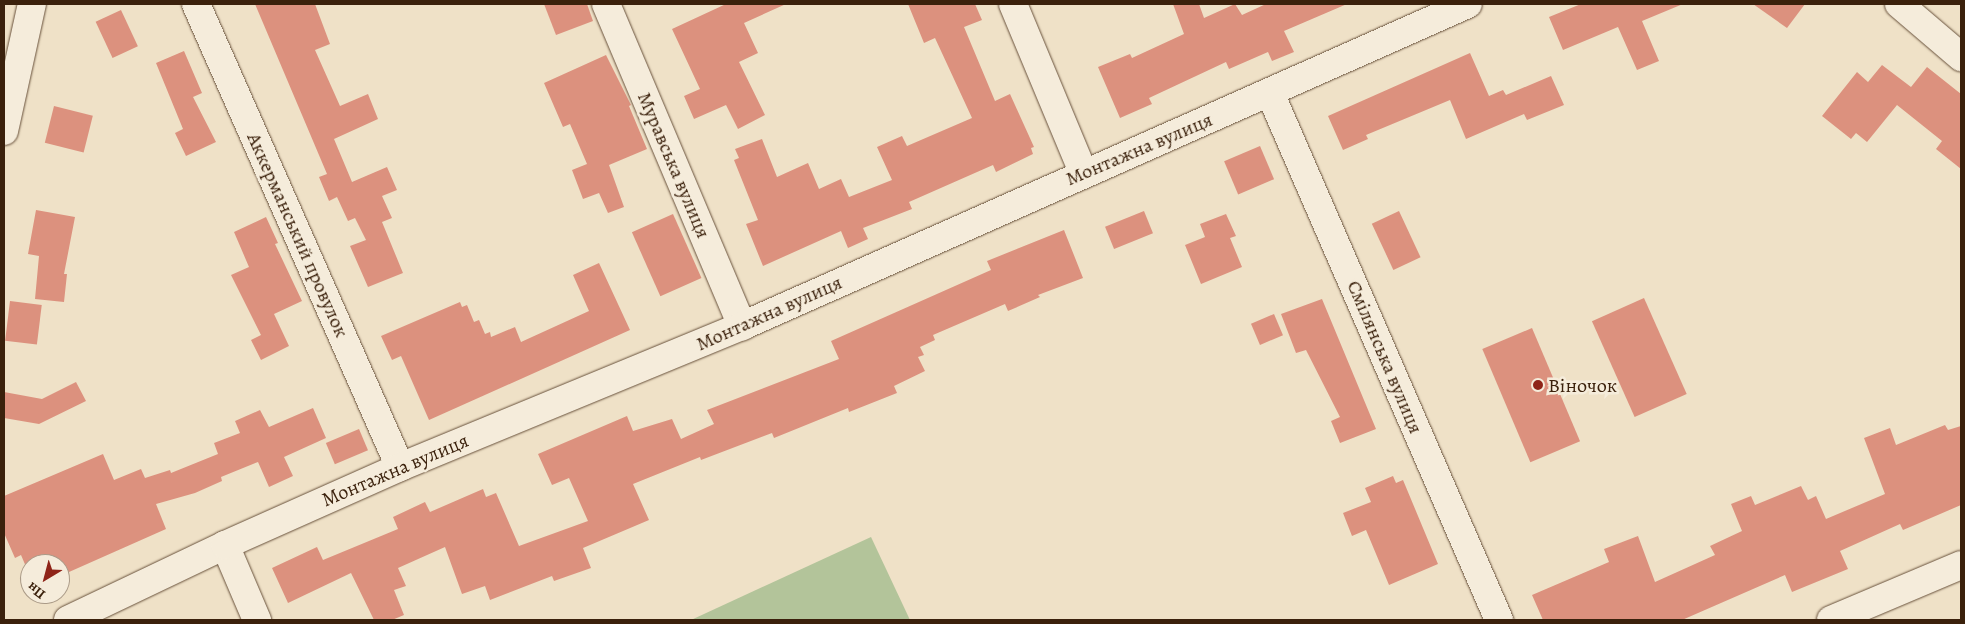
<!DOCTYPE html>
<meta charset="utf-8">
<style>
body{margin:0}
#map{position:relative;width:1965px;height:624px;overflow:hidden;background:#efe1c7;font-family:Alegreya,serif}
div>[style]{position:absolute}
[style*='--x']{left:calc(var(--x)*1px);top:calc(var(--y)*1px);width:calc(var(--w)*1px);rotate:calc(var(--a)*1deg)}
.green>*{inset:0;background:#b3c49a}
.building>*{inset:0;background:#dc917e;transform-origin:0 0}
.roads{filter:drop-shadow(0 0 1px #68513b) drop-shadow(0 0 1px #68513b)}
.street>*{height:28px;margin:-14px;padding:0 14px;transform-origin:14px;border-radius:14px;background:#f5ecdb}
.secondary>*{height:28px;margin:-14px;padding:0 14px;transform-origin:14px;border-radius:14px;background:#f5ecdb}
.dots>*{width:14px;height:14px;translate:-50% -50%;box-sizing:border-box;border:2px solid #f5ecdb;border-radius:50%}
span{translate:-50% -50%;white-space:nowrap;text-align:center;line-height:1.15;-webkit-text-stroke:5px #f5ecdb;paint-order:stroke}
.street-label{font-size:20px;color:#3b210c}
.poi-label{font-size:20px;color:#3b210c}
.left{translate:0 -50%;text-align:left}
.frame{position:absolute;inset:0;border:5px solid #3b210c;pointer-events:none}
.north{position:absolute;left:20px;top:554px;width:50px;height:50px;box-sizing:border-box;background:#f5ecdb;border:1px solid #ab9b88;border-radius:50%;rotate:217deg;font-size:14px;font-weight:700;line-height:20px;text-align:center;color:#3b210c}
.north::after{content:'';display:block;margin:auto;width:18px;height:22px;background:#8f2418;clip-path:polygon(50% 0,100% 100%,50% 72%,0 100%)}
</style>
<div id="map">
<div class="green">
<i style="clip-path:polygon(871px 537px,910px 620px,691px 620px)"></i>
</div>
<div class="building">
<i style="clip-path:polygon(255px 4px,315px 4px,330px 44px,315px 50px,340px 106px,368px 94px,378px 119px,334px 139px,352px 182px,387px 167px,397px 190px,382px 196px,392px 218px,382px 222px,403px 273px,368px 287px,350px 246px,366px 240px,355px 218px,348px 221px,337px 197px,329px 201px,319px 177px,327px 174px)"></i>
<i style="clip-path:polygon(544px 4px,587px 4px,593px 21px,556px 35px)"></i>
<i style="clip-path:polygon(726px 4px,786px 4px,744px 23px,758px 53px,739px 62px,765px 115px,738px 129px,726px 105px,694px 119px,684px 96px,700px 89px,672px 29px)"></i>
<i style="clip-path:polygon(908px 4px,975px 4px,982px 20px,964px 27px,995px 101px,1010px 94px,1034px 147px,1031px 148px,1033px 154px,996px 172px,993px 165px,909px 202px,912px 209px,863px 228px,868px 239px,848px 248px,841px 231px,763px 266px,746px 224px,758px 220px,734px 160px,739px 158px,735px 149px,762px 139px,777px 177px,808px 163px,819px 189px,841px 179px,849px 197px,892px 180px,877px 147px,902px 136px,907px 146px,972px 118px,935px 38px,924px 43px)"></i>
<i style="clip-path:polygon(1173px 4px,1199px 4px,1204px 18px,1235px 4px,1242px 15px,1266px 4px,1347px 4px,1284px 31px,1294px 52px,1272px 61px,1268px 52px,1229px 69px,1226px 62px,1149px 98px,1152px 104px,1120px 118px,1098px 67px,1130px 54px,1132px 58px,1184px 34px)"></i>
<i style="clip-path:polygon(1581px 4px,1683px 4px,1642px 21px,1659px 61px,1637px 70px,1618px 27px,1563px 50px,1549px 17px)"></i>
<i style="clip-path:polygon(1753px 4px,1805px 4px,1787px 28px)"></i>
<i style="left:121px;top:10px;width:40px;height:28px;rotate:65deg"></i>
<i style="clip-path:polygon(184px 51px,202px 93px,193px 97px,216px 142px,186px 156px,175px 133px,183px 129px,156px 63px)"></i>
<i style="clip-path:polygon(1470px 53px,1489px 96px,1503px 90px,1506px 95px,1551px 76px,1564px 105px,1527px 120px,1524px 114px,1466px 139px,1450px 100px,1366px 135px,1368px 139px,1343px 150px,1328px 116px)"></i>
<i style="clip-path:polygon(606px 55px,631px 105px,629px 106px,647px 149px,609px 165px,624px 207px,608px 213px,599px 193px,583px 199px,572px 170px,587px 164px,570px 124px,563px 127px,544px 83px)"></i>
<i style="clip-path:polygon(1882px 65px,1911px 87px,1927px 67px,1961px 94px,1961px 169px,1936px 149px,1942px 141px,1897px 105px,1867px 142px,1856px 133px,1851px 139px,1822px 116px,1857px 72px,1868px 82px)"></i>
<i style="left:54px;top:106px;width:40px;height:38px;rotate:14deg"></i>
<i style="left:1260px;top:146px;width:36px;height:39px;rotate:67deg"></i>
<i style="clip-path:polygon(36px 210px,75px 217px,64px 274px,67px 274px,64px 302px,35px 299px,39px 256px,28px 254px)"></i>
<i style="left:1144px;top:211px;width:24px;height:42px;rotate:68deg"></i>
<i style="left:1399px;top:211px;width:51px;height:30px;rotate:65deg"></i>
<i style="left:673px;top:214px;width:70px;height:45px;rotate:66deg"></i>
<i style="clip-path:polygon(1226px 214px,1236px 236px,1230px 238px,1242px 267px,1201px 284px,1185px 245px,1205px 237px,1200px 224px)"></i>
<i style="clip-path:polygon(266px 217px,278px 243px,275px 244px,302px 301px,274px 314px,289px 346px,261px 360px,251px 340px,261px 335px,231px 275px,249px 267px,234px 232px)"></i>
<i style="clip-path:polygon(1064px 230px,1083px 278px,1038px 295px,1040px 297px,1008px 311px,1005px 304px,933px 335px,935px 340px,920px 347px,924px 355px,918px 357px,925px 371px,894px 386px,897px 393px,849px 412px,848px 408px,774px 438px,772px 433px,701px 460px,700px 457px,633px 484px,649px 520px,583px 548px,591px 568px,554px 581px,552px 576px,490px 600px,485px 586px,462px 594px,445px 547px,398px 568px,406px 586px,394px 590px,404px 615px,392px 620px,374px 620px,351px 573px,288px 603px,272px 568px,317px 547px,323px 560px,398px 529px,393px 517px,425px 502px,430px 512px,483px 489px,486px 497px,496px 493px,519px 546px,588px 521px,569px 478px,552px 485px,538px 454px,627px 416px,633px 431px,672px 419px,681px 439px,714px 424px,707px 410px,839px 359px,831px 341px,991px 270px,987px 261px)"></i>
<i style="clip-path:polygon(599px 263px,630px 330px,429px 420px,401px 356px,392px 360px,381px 336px,460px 302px,462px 307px,467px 305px,474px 322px,479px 320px,485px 334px,490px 332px,491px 337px,515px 327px,521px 342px,589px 311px,573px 275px)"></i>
<i style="left:1644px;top:298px;width:105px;height:57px;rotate:66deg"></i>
<i style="clip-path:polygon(1322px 299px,1376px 429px,1340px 443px,1331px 421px,1340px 417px,1306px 350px,1296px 353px,1281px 314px)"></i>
<i style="left:10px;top:301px;width:32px;height:40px;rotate:7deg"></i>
<i style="left:1274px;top:314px;width:23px;height:25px;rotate:67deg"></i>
<i style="left:1532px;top:328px;width:123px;height:54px;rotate:67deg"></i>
<i style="clip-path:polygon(76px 382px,86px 401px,39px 424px,4px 418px,4px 392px,42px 399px)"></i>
<i style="clip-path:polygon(313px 408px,326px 438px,284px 457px,293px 476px,269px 487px,258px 462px,221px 477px,222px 481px,195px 493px,156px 504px,166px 529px,60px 576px,60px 564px,30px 564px,30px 576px,21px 555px,15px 558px,4px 533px,4px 496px,103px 454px,114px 480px,141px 469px,145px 478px,170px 470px,171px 473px,218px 454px,214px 443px,240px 433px,235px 421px,260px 410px,269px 427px)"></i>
<i style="clip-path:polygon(1945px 425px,1948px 430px,1961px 426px,1961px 505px,1903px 530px,1900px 524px,1840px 551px,1848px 569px,1792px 592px,1785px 575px,1682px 620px,1543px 620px,1532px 595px,1609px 562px,1604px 549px,1638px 536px,1655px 582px,1715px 555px,1710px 546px,1742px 531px,1731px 504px,1751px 496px,1755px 505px,1801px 486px,1808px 500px,1816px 496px,1826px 519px,1885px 494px,1864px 438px,1890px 428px,1896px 445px)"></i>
<i style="left:359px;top:429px;width:23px;height:36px;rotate:67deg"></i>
<i style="clip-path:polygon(1393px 476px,1396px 483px,1403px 480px,1438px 564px,1389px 585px,1366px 530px,1352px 536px,1343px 513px,1371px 502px,1365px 488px)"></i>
</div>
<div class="roads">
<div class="street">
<i style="--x:196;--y:4;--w:506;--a:66.22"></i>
<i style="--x:606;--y:4;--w:350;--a:67.1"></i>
<i style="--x:1013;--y:4;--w:182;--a:67.4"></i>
<i style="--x:1899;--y:4;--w:82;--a:40.5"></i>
<i style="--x:1270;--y:93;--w:575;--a:66.51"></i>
<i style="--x:4;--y:131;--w:130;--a:-77.6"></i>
<i style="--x:225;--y:545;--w:82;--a:66.9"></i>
<i style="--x:68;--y:620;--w:174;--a:-25.5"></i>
<i style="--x:225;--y:545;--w:192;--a:-24"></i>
<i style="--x:400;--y:467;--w:370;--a:-22.4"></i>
<i style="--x:742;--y:326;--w:794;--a:-23.92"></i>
</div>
<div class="secondary">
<i style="--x:1831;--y:620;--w:141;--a:-22.9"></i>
</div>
</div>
<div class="dots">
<i style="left:1538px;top:385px;background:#8f2418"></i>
</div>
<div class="street-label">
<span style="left:1139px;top:149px;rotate:-23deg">Монтажна вулиця</span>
<span style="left:674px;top:165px;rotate:67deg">Муравська вулиця</span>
<span style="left:298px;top:235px;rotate:66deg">Аккерманський провулок</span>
<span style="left:769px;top:313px;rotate:-24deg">Монтажна вулиця</span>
<span style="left:1385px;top:357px;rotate:67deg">Смілянська вулиця</span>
<span style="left:395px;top:470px;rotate:-23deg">Монтажна вулиця</span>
</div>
<div class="poi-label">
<span class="left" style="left:1548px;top:385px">Віночок</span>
</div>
<div class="frame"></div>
<div class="north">Пн</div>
</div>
